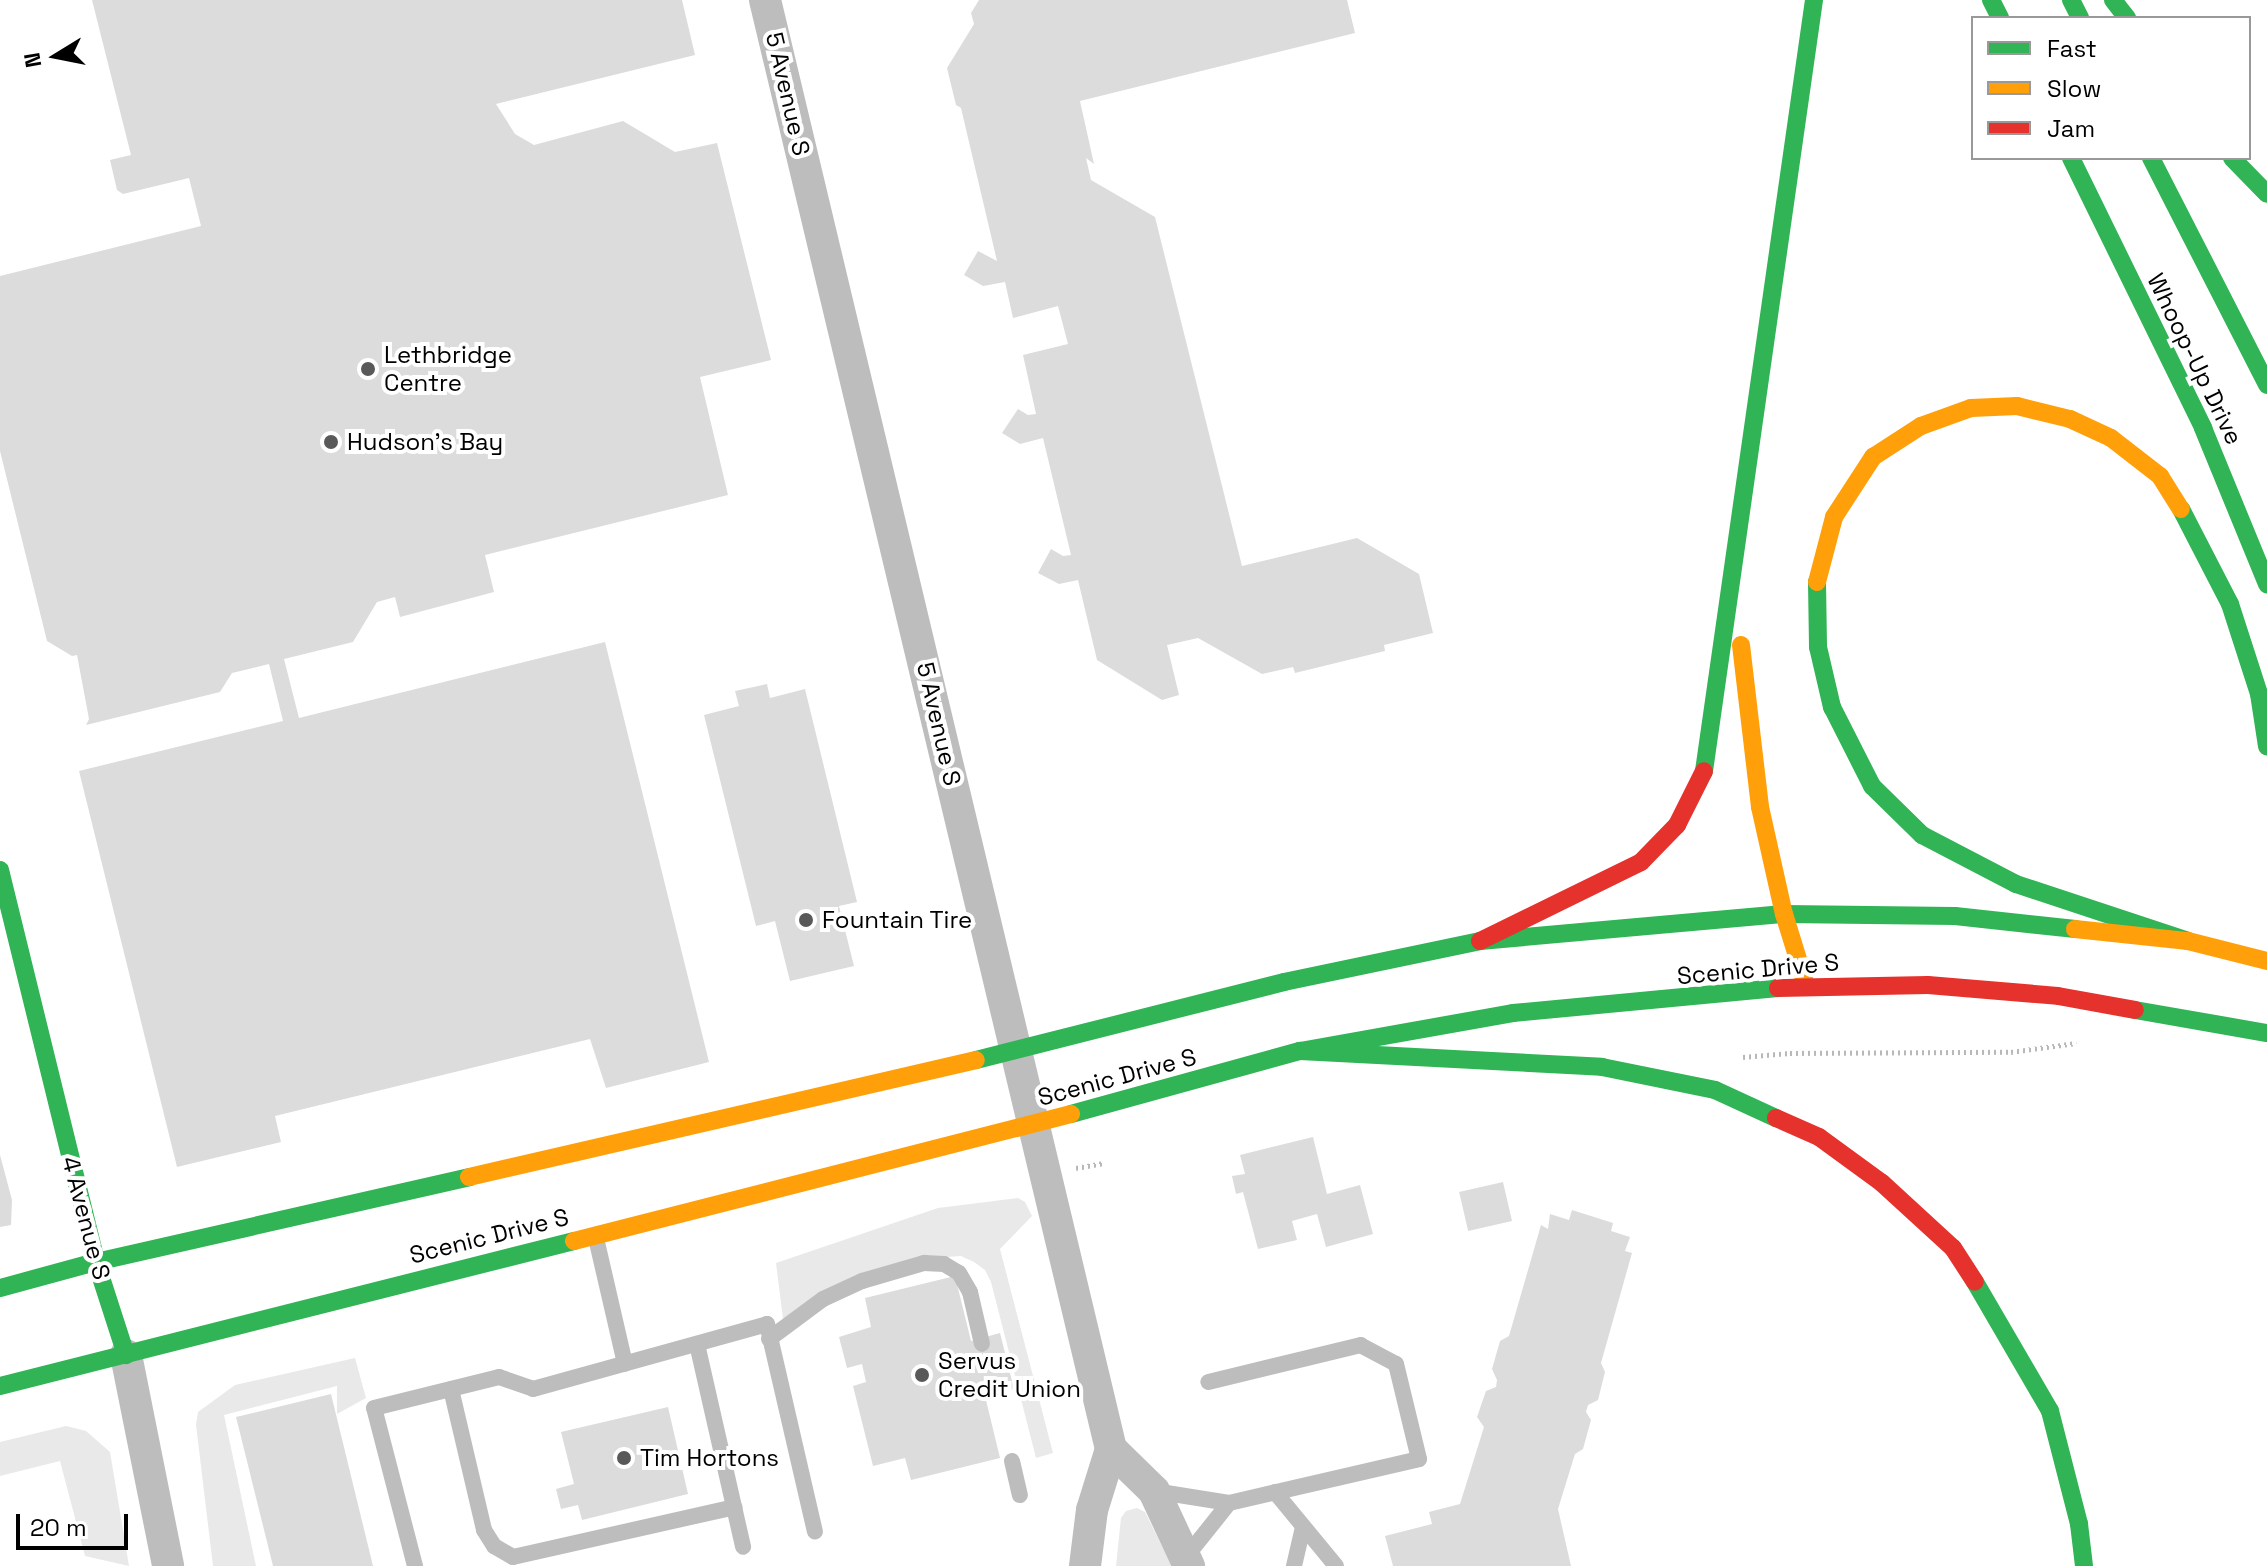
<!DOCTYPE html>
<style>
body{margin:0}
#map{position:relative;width:2267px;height:1566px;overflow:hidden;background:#fff;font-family:"Space Grotesk",sans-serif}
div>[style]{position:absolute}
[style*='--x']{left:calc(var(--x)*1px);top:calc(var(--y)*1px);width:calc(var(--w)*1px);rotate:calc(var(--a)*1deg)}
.green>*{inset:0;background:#e9e9e9}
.building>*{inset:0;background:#dcdcdc;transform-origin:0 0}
.path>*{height:5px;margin-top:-2.5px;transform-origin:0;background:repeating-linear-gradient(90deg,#b8b8b8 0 2px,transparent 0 6px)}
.lane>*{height:16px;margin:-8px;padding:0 8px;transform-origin:8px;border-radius:8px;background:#bdbdbd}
.street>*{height:32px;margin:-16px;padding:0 16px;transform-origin:16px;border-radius:16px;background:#bdbdbd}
.fast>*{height:18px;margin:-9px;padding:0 9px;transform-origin:9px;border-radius:9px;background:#30b455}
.slow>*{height:18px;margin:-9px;padding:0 9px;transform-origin:9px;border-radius:9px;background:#ff9f0a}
.jam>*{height:18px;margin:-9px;padding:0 9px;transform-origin:9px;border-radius:9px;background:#e5322d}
.dots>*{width:22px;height:22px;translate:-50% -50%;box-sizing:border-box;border:4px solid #fff;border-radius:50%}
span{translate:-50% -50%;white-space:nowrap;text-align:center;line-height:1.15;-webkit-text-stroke:8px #fff;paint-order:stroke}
.street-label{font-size:24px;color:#000}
.poi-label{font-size:24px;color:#000}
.left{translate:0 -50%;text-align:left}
.legend{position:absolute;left:1971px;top:16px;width:280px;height:144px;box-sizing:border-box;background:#fff;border:2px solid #999;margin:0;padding:10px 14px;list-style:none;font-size:24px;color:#000}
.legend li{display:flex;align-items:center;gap:16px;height:40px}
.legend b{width:40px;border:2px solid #999}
.north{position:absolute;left:16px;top:16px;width:80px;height:80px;-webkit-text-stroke:6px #fff;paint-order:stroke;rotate:260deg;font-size:22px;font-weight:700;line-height:32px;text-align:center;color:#000}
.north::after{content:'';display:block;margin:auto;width:28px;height:36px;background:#000;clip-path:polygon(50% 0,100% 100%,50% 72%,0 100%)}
.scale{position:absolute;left:16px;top:1514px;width:112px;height:36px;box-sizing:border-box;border:4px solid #000;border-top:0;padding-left:10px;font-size:24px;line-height:28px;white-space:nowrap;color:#000;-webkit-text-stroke:6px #fff;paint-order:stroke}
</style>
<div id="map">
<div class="green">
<i style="clip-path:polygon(1018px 1198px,1025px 1202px,1032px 1216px,1000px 1249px,1053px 1453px,1036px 1458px,991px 1282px,985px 1270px,974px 1262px,961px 1256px,917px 1259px,783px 1319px,776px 1263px,938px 1208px)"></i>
<i style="clip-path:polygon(355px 1358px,366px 1398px,337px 1414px,337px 1386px,224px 1415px,256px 1566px,213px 1566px,196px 1425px,198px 1412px,235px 1385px)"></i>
<i style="clip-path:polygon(66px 1426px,86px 1431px,110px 1452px,129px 1566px,85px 1556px,60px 1461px,0 1476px,0 1442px)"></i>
<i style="clip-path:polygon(1137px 1508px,1145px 1512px,1172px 1566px,1116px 1566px,1121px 1518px,1126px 1511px)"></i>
</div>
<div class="building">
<i style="clip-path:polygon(92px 0,682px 0,695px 55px,496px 104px,515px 134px,534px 145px,623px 121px,675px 152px,717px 143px,771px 360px,700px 377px,728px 495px,485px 555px,494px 592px,400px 617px,395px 597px,377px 602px,353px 642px,284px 659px,299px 718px,605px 642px,709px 1062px,606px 1088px,590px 1039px,275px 1116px,281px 1142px,177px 1167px,79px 771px,283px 721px,269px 664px,232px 673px,220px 692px,86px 725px,89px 719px,77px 655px,72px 656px,47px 641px,0 451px,0 276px,201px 226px,189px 178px,123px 194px,117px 190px,110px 160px,131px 155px)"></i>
<i style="clip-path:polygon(979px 0,1347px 0,1355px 33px,1080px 101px,1094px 164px,1086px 158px,1091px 180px,1155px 217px,1242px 566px,1357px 538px,1419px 574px,1433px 633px,1384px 645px,1385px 651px,1295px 673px,1293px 667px,1262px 674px,1198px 638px,1167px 645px,1179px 695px,1162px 700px,1097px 660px,1078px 580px,1059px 584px,1038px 573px,1051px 549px,1063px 556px,1071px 555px,1043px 438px,1020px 444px,1002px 433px,1018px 409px,1028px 415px,1036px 414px,1023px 355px,1068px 344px,1058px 306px,1013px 318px,1005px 282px,983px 286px,964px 275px,978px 251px,997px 261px,961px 108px,956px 105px,947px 68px,974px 24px,971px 13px)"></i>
<i style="clip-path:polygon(767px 684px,770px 698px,805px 689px,857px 902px,839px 906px,854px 966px,790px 981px,775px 921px,756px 926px,704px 715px,739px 706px,735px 691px)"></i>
<i style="clip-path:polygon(1313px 1137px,1327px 1194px,1360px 1185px,1373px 1234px,1326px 1247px,1317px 1214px,1292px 1221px,1297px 1240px,1258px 1249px,1243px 1192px,1236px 1194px,1232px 1176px,1245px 1174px,1240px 1155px)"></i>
<i style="clip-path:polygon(0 1155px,12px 1200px,11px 1225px,0 1227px)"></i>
<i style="left:1503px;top:1182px;width:40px;height:45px;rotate:77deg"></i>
<i style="clip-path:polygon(1572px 1210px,1613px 1223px,1611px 1231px,1630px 1237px,1625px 1251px,1632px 1253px,1601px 1363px,1605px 1372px,1598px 1400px,1588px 1405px,1586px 1412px,1591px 1420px,1583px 1449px,1575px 1454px,1558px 1509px,1571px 1566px,1393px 1566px,1385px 1536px,1432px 1524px,1429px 1512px,1460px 1504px,1484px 1427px,1477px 1417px,1486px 1391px,1496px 1387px,1497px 1380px,1492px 1369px,1500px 1341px,1509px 1336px,1541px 1225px,1548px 1229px,1550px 1214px,1569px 1220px)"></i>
<i style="clip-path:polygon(955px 1276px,971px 1341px,1000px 1333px,1014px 1389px,985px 1396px,1000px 1458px,911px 1480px,905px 1458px,873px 1466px,853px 1386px,866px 1382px,862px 1364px,847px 1368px,839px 1337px,871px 1327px,865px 1298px)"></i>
<i style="clip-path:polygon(331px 1394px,373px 1566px,273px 1566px,236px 1417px)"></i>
<i style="clip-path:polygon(668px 1407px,688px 1494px,582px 1520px,578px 1505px,561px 1509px,556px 1489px,574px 1484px,561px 1432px)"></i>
</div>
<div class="path">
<i style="--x:1743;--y:1057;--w:47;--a:-4.9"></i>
<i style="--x:1790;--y:1053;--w:221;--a:-0.3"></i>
<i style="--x:2011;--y:1052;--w:66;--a:-7.9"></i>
<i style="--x:1076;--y:1168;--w:27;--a:-10"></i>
</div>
<div class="lane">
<i style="--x:596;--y:1238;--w:129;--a:77"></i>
<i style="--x:769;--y:1339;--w:67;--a:-36.5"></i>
<i style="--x:823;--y:1299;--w:43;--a:-24.8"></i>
<i style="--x:862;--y:1281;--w:65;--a:-16.2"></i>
<i style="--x:924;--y:1263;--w:20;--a:3"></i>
<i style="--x:944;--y:1264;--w:17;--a:31"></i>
<i style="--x:959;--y:1273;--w:22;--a:60"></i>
<i style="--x:970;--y:1292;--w:53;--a:77"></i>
<i style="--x:697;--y:1344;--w:208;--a:77.2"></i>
<i style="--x:451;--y:1389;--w:145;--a:76.8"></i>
<i style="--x:484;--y:1530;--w:19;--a:58"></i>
<i style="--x:494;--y:1546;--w:22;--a:30"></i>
<i style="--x:513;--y:1557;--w:227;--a:-12.7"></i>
<i style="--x:1012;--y:1461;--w:35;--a:77"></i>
<i style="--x:1154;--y:1491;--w:76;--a:9.1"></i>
<i style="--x:1229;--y:1503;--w:195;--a:-13"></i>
<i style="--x:1419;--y:1459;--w:98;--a:-103.6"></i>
<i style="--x:1396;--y:1364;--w:40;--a:-152"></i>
<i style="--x:1361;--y:1345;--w:157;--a:166.4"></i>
<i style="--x:1275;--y:1492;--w:96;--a:50.5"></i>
<i style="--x:1185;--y:1558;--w:70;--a:-51.3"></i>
<i style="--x:415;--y:1566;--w:163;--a:-104.5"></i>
<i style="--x:374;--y:1408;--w:129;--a:-13.9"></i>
<i style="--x:499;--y:1377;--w:36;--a:19"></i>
<i style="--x:533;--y:1389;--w:243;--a:-15.5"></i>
<i style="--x:767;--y:1324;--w:213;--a:77"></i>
<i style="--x:1294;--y:1566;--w:39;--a:-77"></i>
</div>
<div class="street">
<i style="--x:765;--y:0;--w:1490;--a:76.57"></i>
<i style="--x:126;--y:1355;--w:215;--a:78.7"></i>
<i style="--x:1111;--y:1449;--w:60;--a:44.3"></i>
<i style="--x:1154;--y:1491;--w:83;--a:65"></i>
<i style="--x:1085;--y:1566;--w:56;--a:-82.9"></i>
<i style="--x:1092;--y:1510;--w:64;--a:-72.7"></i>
</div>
<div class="fast">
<i style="--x:1991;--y:0;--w:20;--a:63"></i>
<i style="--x:2071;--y:0;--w:20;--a:63"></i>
<i style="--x:2113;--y:0;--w:23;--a:52"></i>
<i style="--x:2071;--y:158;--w:301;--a:63.9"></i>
<i style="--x:2203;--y:428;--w:169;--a:67.7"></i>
<i style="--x:2151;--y:158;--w:255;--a:62.9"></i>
<i style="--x:2232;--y:158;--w:50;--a:45.8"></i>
<i style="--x:2181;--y:509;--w:107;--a:62.7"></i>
<i style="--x:2230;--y:604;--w:95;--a:72.1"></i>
<i style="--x:2259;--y:694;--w:53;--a:81.3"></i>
<i style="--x:1817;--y:582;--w:65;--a:89.1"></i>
<i style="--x:1818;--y:647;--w:62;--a:76.9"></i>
<i style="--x:1832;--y:707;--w:89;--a:63.1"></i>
<i style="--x:1872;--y:786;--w:70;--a:44.4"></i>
<i style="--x:1922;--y:835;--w:106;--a:27.5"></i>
<i style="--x:2016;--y:884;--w:181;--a:18.3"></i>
<i style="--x:1704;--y:771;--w:779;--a:-81.88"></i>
<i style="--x:0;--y:870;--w:404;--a:76.2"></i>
<i style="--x:96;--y:1262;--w:98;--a:72.1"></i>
<i style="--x:2135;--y:1010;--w:134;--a:9.9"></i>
<i style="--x:1300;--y:1051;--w:302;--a:3"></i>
<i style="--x:1602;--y:1067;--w:115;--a:11.5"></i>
<i style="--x:1715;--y:1090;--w:67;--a:24.7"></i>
<i style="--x:976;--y:1060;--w:318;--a:-14.2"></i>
<i style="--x:1284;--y:982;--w:200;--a:-11.8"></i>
<i style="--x:1480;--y:941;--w:305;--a:-5.1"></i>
<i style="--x:1784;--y:914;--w:171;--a:0.7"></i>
<i style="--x:1955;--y:916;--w:121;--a:6.2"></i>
<i style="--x:1071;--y:1114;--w:238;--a:-15.4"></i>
<i style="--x:1300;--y:1051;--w:216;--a:-10.1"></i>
<i style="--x:1513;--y:1013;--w:266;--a:-5.4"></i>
<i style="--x:1975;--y:1282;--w:149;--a:59.8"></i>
<i style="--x:2050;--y:1411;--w:117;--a:75.6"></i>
<i style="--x:2079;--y:1524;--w:42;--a:83.2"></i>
<i style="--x:0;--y:1288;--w:99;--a:-15.2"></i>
<i style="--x:96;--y:1262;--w:383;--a:-12.8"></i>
<i style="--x:0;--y:1386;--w:592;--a:-14.18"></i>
</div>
<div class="slow">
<i style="--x:1817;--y:582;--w:67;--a:-75.3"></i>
<i style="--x:1834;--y:517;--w:72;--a:-57"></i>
<i style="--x:1873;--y:457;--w:57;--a:-32.9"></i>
<i style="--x:1921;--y:426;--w:53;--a:-19.8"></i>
<i style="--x:1971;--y:408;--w:46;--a:-2.5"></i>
<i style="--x:2017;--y:406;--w:55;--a:13.8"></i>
<i style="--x:2070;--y:419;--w:45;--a:24.9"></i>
<i style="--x:2111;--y:438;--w:62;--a:37.8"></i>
<i style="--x:2160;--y:476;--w:39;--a:58"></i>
<i style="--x:1741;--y:645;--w:163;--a:83.3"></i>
<i style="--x:1760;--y:807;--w:110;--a:77.4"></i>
<i style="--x:1784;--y:914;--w:74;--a:72.8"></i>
<i style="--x:2075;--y:929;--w:114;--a:6.1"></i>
<i style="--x:2188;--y:941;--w:81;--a:14.2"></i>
<i style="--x:469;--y:1177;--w:520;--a:-12.99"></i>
<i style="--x:574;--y:1241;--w:513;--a:-14.33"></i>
</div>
<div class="jam">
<i style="--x:1480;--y:941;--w:179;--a:-26.1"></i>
<i style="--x:1641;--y:862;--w:52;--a:-45.8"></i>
<i style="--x:1677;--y:825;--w:60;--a:-63.4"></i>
<i style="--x:1778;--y:988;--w:150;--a:-1.1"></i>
<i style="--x:1928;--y:985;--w:130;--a:4.8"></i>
<i style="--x:2058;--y:996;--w:78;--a:10.3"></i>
<i style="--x:1776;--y:1118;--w:47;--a:23.8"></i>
<i style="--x:1819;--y:1137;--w:78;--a:36.1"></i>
<i style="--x:1882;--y:1183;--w:96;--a:42.5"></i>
<i style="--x:1953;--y:1248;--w:40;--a:57.1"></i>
</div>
<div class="dots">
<i style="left:368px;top:369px;background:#595959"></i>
<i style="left:331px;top:442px;background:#595959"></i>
<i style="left:806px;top:920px;background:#595959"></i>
<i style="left:922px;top:1375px;background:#595959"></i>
<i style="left:624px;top:1458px;background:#595959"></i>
</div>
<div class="street-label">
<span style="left:788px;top:94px;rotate:77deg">5 Avenue S</span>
<span style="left:2195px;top:359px;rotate:64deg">Whoop-Up Drive</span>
<span style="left:939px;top:724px;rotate:77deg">5 Avenue S</span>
<span style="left:1758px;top:969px;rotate:-5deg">Scenic Drive S</span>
<span style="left:1117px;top:1077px;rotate:-15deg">Scenic Drive S</span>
<span style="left:86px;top:1218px;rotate:75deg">4 Avenue S</span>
<span style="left:489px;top:1236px;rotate:-14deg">Scenic Drive S</span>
</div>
<div class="poi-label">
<span class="left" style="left:384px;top:369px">Lethbridge<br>Centre</span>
<span class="left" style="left:347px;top:442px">Hudson's Bay</span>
<span class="left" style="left:822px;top:920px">Fountain Tire</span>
<span class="left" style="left:938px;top:1375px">Servus<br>Credit Union</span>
<span class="left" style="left:640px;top:1458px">Tim Hortons</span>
</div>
<ul class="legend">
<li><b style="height:10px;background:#30b455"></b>Fast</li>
<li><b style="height:10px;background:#ff9f0a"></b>Slow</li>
<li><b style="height:10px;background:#e5322d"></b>Jam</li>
</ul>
<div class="north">N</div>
<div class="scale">20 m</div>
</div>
